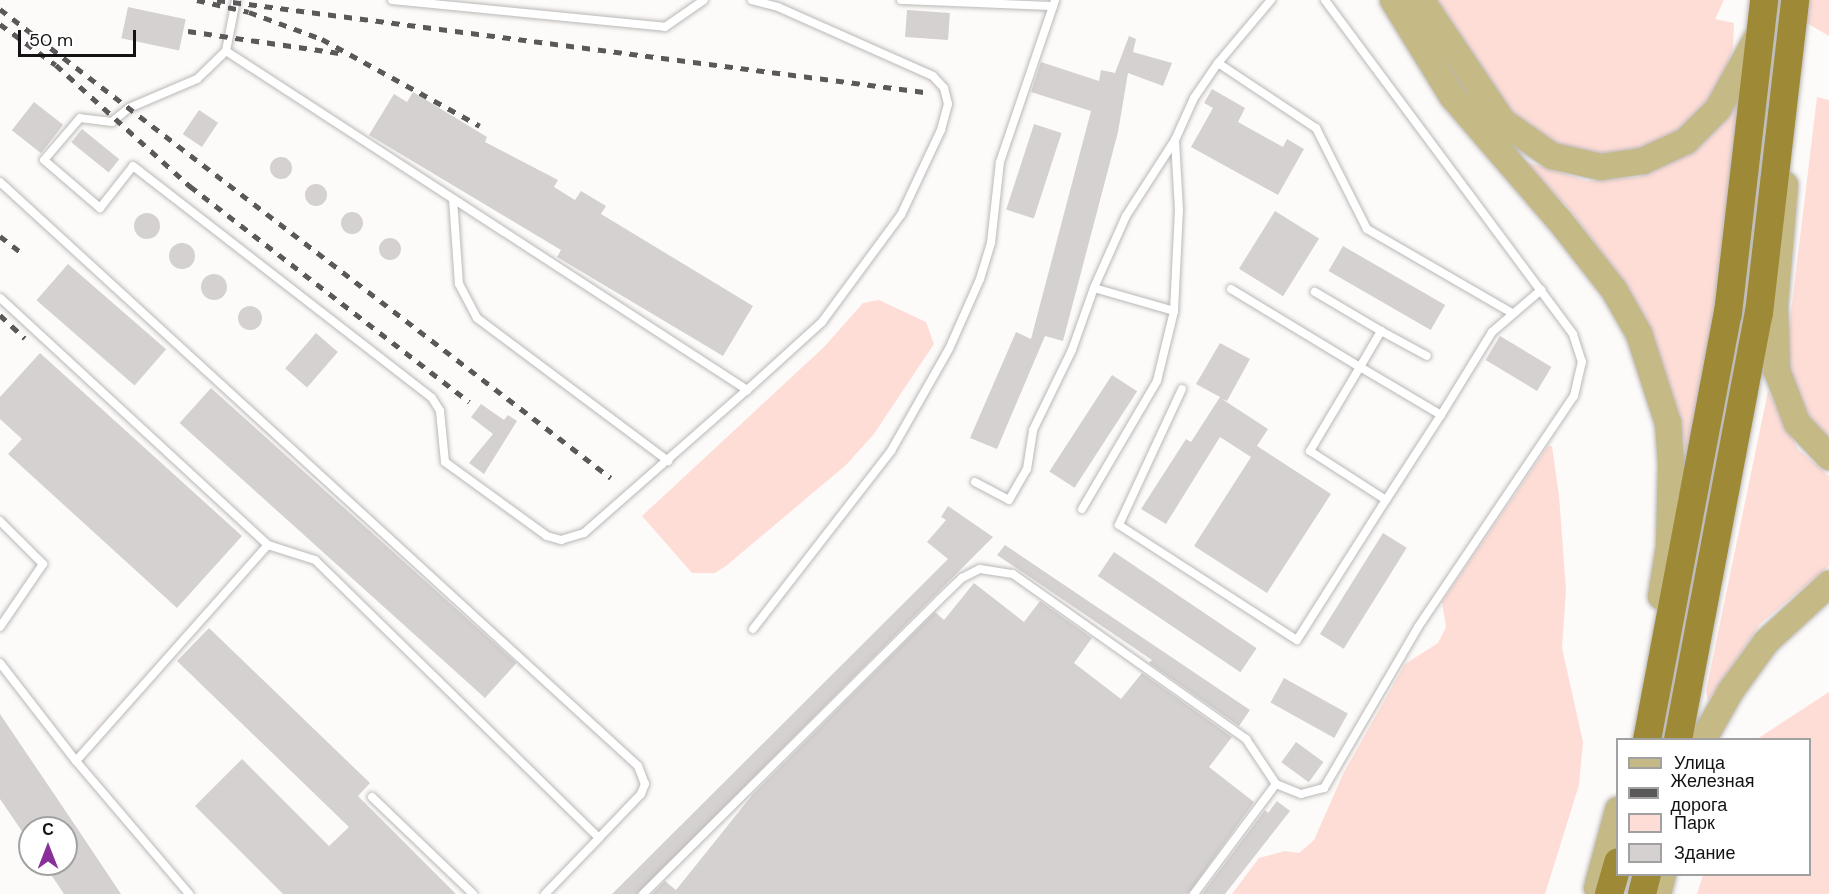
<!DOCTYPE html>
<meta charset="utf-8">
<style>
body{margin:0}
#map{position:relative;width:1829px;height:894px;overflow:hidden;background:#fdfbf9;font-family:"DM Sans",sans-serif}
div>[style]{position:absolute}
[style*='--x']{left:calc(var(--x)*1px);top:calc(var(--y)*1px);width:calc(var(--w)*1px);rotate:calc(var(--a)*1deg)}
.green>*{inset:0;background:#ffddd7}
.building>*{inset:0;background:#d4d1d0;transform-origin:0 0}
.round{border-radius:50%}
.roads{filter:drop-shadow(0 0 2px #bab8b6) drop-shadow(0 0 2px #bab8b6)}
.lane>*{height:8px;margin:-4px;padding:0 4px;transform-origin:4px;border-radius:4px;background:#fff}
.primary>*{height:26px;margin:-13px;padding:0 13px;transform-origin:13px;border-radius:13px;background:#c5b986}
.highway>*{height:28px;margin:-14px;padding:0 14px;transform-origin:14px;border-radius:14px;background:#9e8a36}
.rail>*{height:4.5px;margin-top:-2.25px;transform-origin:0;background:repeating-linear-gradient(90deg,#5a5858 0 8px,transparent 0 16px)}
span{translate:-50% -50%;white-space:nowrap;text-align:center;line-height:1.15;-webkit-text-stroke:4.5px #fff;paint-order:stroke}
.legend{position:absolute;left:1616px;top:738px;width:195px;height:138px;box-sizing:border-box;background:#fff;border:2px solid #a1a1a1;margin:0;padding:8px 10px;list-style:none;font-size:18px;color:#141313}
.legend li{display:flex;align-items:center;gap:12px;height:30px}
.legend b{width:30px;border:2px solid #a1a1a1}
.north{position:absolute;left:18px;top:816px;width:60px;height:60px;box-sizing:border-box;background:#fff;border:2px solid #a1a1a1;border-radius:50%;rotate:0deg;font-size:16px;font-weight:700;line-height:24px;text-align:center;color:#141313}
.north::after{content:'';display:block;margin:auto;width:21px;height:27px;background:#892f9a;clip-path:polygon(50% 0,100% 100%,50% 72%,0 100%)}
.scale{position:absolute;left:18px;top:30px;width:118px;height:27px;box-sizing:border-box;border:3px solid #141313;border-top:0;padding-left:8px;font-size:18px;line-height:21px;white-space:nowrap;color:#141313;-webkit-text-stroke:4px #fff;paint-order:stroke}
</style>
<div id="map">
<div class="green">
<i style="clip-path:polygon(1434px 0,1724px 0,1715px 19px,1734px 23px,1733px 48px,1716px 95px,1689px 126px,1652px 148px,1598px 156px,1555px 146px,1513px 116px)"></i>
<i style="clip-path:polygon(1767px 0,1829px 0,1829px 36px)"></i>
<i style="clip-path:polygon(1817px 97px,1829px 100px,1829px 442px,1802px 406px,1789px 367px,1788px 337px)"></i>
<i style="clip-path:polygon(1739px 103px,1714px 307px,1688px 461px,1680px 424px,1618px 275px,1571px 211px,1524px 161px,1587px 181px,1639px 177px,1699px 147px)"></i>
<i style="clip-path:polygon(879px 300px,926px 322px,934px 344px,874px 434px,846px 465px,726px 566px,715px 573px,692px 573px,642px 516px,824px 347px,863px 303px)"></i>
<i style="clip-path:polygon(1768px 391px,1798px 449px,1829px 476px,1829px 566px,1760px 624px,1708px 701px,1706px 691px)"></i>
<i style="clip-path:polygon(1548px 446px,1552px 446px,1559px 495px,1566px 590px,1562px 648px,1583px 742px,1579px 785px,1545px 894px,1232px 894px,1259px 858px,1285px 851px,1299px 853px,1314px 840px,1343px 774px,1405px 664px,1438px 643px,1446px 627px,1442px 602px)"></i>
<i style="clip-path:polygon(1829px 692px,1829px 894px,1697px 894px,1703px 875px,1810px 874px,1810px 740px,1757px 739px)"></i>
</div>
<div class="building">
<i style="left:128px;top:7px;width:59px;height:32px;rotate:12deg"></i>
<i style="left:907px;top:10px;width:43px;height:27px;rotate:4deg"></i>
<i style="clip-path:polygon(1129px 36px,1136px 39px,1133px 52px,1172px 63px,1163px 86px,1128px 73px,1118px 132px,1063px 341px,1045px 336px,997px 449px,970px 438px,1016px 332px,1031px 339px,1091px 111px,1031px 92px,1041px 62px,1099px 81px,1101px 70px,1115px 73px)"></i>
<i style="clip-path:polygon(1212px 89px,1245px 108px,1238px 122px,1283px 147px,1287px 139px,1304px 149px,1278px 195px,1191px 147px,1213px 108px,1204px 103px)"></i>
<i style="clip-path:polygon(413px 92px,487px 137px,485px 142px,558px 180px,554px 187px,575px 200px,581px 191px,606px 206px,601px 214px,753px 306px,723px 356px,557px 257px,561px 250px,369px 135px,394px 94px,407px 102px)"></i>
<i style="left:34px;top:102px;width:37px;height:36px;rotate:38deg"></i>
<i style="left:199px;top:110px;width:23px;height:29px;rotate:34deg"></i>
<i style="left:1034px;top:124px;width:29px;height:90px;rotate:18deg"></i>
<i style="left:82px;top:129px;width:48px;height:17px;rotate:39deg"></i>
<i class="round" style="left:270px;top:157px;width:22px;height:22px"></i>
<i class="round" style="left:305px;top:184px;width:22px;height:22px"></i>
<i style="left:1275px;top:211px;width:52px;height:68px;rotate:32deg"></i>
<i class="round" style="left:341px;top:212px;width:22px;height:22px"></i>
<i class="round" style="left:134px;top:213px;width:26px;height:26px"></i>
<i class="round" style="left:379px;top:238px;width:22px;height:22px"></i>
<i class="round" style="left:169px;top:243px;width:26px;height:26px"></i>
<i style="left:1343px;top:246px;width:118px;height:29px;rotate:30deg"></i>
<i style="left:68px;top:264px;width:130px;height:48px;rotate:41deg"></i>
<i class="round" style="left:201px;top:274px;width:26px;height:26px"></i>
<i class="round" style="left:238px;top:306px;width:24px;height:24px"></i>
<i style="left:316px;top:333px;width:29px;height:47px;rotate:41deg"></i>
<i style="left:1500px;top:336px;width:60px;height:28px;rotate:31deg"></i>
<i style="clip-path:polygon(1220px 343px,1250px 359px,1227px 401px,1222px 399px,1268px 429px,1257px 446px,1331px 494px,1267px 593px,1194px 546px,1251px 457px,1220px 437px,1166px 524px,1141px 509px,1186px 439px,1191px 442px,1220px 397px,1196px 384px)"></i>
<i style="clip-path:polygon(40px 353px,242px 536px,177px 608px,8px 454px,22px 439px,0 419px,0 397px)"></i>
<i style="left:1112px;top:375px;width:30px;height:115px;rotate:33deg"></i>
<i style="left:211px;top:388px;width:411px;height:47px;rotate:42deg"></i>
<i style="clip-path:polygon(481px 404px,504px 420px,508px 415px,517px 421px,484px 474px,469px 463px,493px 434px,471px 417px)"></i>
<i style="clip-path:polygon(948px 506px,993px 537px,637px 894px,612px 894px,948px 559px,927px 542px,946px 520px,941px 517px)"></i>
<i style="left:1383px;top:533px;width:28px;height:119px;rotate:32deg"></i>
<i style="clip-path:polygon(1005px 545px,1250px 710px,1239px 726px,1149px 663px,1152px 660px,997px 555px)"></i>
<i style="left:1114px;top:552px;width:172px;height:29px;rotate:34deg"></i>
<i style="clip-path:polygon(974px 583px,1024px 622px,1040px 601px,1092px 638px,1074px 663px,1121px 699px,1142px 673px,1232px 737px,1209px 767px,1254px 802px,1188px 894px,652px 894px,665px 881px,676px 890px,753px 794px,935px 612px,944px 620px)"></i>
<i style="clip-path:polygon(209px 628px,370px 783px,358px 796px,456px 894px,283px 894px,195px 806px,242px 759px,329px 846px,349px 827px,177px 661px)"></i>
<i style="left:1284px;top:678px;width:73px;height:28px;rotate:29deg"></i>
<i style="clip-path:polygon(0 714px,77px 828px,121px 894px,64px 894px,44px 864px,66px 864px,66px 828px,30px 828px,30px 843px,0 799px)"></i>
<i style="left:1296px;top:742px;width:34px;height:25px;rotate:36deg"></i>
<i style="clip-path:polygon(1277px 801px,1290px 811px,1225px 894px,1202px 894px,1265px 810px,1268px 813px)"></i>
</div>
<div class="roads">
<div class="lane">
<i style="--x:236;--y:0;--w:52;--a:101.1"></i>
<i style="--x:226;--y:51;--w:40;--a:136"></i>
<i style="--x:197;--y:79;--w:74;--a:156.9"></i>
<i style="--x:129;--y:108;--w:22;--a:141"></i>
<i style="--x:112;--y:122;--w:32;--a:-173"></i>
<i style="--x:80;--y:118;--w:55;--a:130.6"></i>
<i style="--x:44;--y:160;--w:74;--a:40.6"></i>
<i style="--x:100;--y:208;--w:53;--a:-51.8"></i>
<i style="--x:133;--y:166;--w:378;--a:37.8"></i>
<i style="--x:432;--y:398;--w:15;--a:58"></i>
<i style="--x:440;--y:411;--w:51;--a:84.4"></i>
<i style="--x:445;--y:462;--w:126;--a:36"></i>
<i style="--x:547;--y:536;--w:15;--a:16"></i>
<i style="--x:561;--y:540;--w:24;--a:-17"></i>
<i style="--x:584;--y:533;--w:217;--a:-41.3"></i>
<i style="--x:392;--y:0;--w:274;--a:5.6"></i>
<i style="--x:665;--y:27;--w:47;--a:-34.7"></i>
<i style="--x:901;--y:0;--w:152;--a:2.3"></i>
<i style="--x:1271;--y:0;--w:82;--a:130.1"></i>
<i style="--x:1218;--y:63;--w:118;--a:33.6"></i>
<i style="--x:1316;--y:128;--w:113;--a:63.2"></i>
<i style="--x:1367;--y:229;--w:168;--a:30.1"></i>
<i style="--x:226;--y:51;--w:622;--a:33.05"></i>
<i style="--x:747;--y:390;--w:101;--a:-42.2"></i>
<i style="--x:822;--y:322;--w:133;--a:-53.6"></i>
<i style="--x:901;--y:215;--w:94;--a:-64.8"></i>
<i style="--x:941;--y:130;--w:27;--a:-75"></i>
<i style="--x:948;--y:104;--w:16;--a:-104"></i>
<i style="--x:944;--y:88;--w:16;--a:-133"></i>
<i style="--x:933;--y:76;--w:170;--a:-156"></i>
<i style="--x:778;--y:7;--w:27;--a:-165"></i>
<i style="--x:1175;--y:140;--w:90;--a:122.8"></i>
<i style="--x:1126;--y:216;--w:79;--a:114"></i>
<i style="--x:1094;--y:288;--w:83;--a:16"></i>
<i style="--x:1174;--y:311;--w:101;--a:-87.2"></i>
<i style="--x:1179;--y:210;--w:70;--a:-93.3"></i>
<i style="--x:1175;--y:140;--w:46;--a:-65.7"></i>
<i style="--x:1194;--y:98;--w:42;--a:-55.6"></i>
<i style="--x:0;--y:182;--w:865;--a:42.47"></i>
<i style="--x:638;--y:766;--w:19;--a:69"></i>
<i style="--x:645;--y:784;--w:11;--a:112"></i>
<i style="--x:641;--y:794;--w:61;--a:133.7"></i>
<i style="--x:599;--y:838;--w:397;--a:-135.6"></i>
<i style="--x:315;--y:560;--w:49;--a:-162.3"></i>
<i style="--x:268;--y:545;--w:364;--a:-137.3"></i>
<i style="--x:453;--y:199;--w:85;--a:86"></i>
<i style="--x:459;--y:284;--w:38;--a:62"></i>
<i style="--x:477;--y:318;--w:239;--a:36.8"></i>
<i style="--x:1231;--y:289;--w:151;--a:31.2"></i>
<i style="--x:1360;--y:367;--w:42;--a:-59.7"></i>
<i style="--x:1381;--y:331;--w:77;--a:-149.4"></i>
<i style="--x:1381;--y:331;--w:52;--a:28.5"></i>
<i style="--x:1182;--y:389;--w:150;--a:114.9"></i>
<i style="--x:1119;--y:525;--w:212;--a:32.9"></i>
<i style="--x:1297;--y:640;--w:166;--a:-57.6"></i>
<i style="--x:1441;--y:415;--w:94;--a:-149.3"></i>
<i style="--x:1360;--y:367;--w:98;--a:120.8"></i>
<i style="--x:1310;--y:451;--w:90;--a:32.8"></i>
<i style="--x:1386;--y:500;--w:101;--a:-57.1"></i>
<i style="--x:1441;--y:415;--w:97;--a:-58.4"></i>
<i style="--x:1492;--y:332;--w:65;--a:-40.6"></i>
<i style="--x:975;--y:482;--w:38;--a:28"></i>
<i style="--x:1009;--y:500;--w:36;--a:-60"></i>
<i style="--x:1027;--y:469;--w:39;--a:-81"></i>
<i style="--x:1033;--y:430;--w:89;--a:-64"></i>
<i style="--x:1072;--y:350;--w:66;--a:-70.5"></i>
<i style="--x:1082;--y:509;--w:148;--a:-59.6"></i>
<i style="--x:1157;--y:381;--w:72;--a:-76.3"></i>
<i style="--x:0;--y:521;--w:61;--a:45"></i>
<i style="--x:43;--y:564;--w:76;--a:124.3"></i>
<i style="--x:753;--y:629;--w:225;--a:-52.2"></i>
<i style="--x:891;--y:451;--w:117;--a:-60.4"></i>
<i style="--x:949;--y:349;--w:77;--a:-66.1"></i>
<i style="--x:980;--y:279;--w:38;--a:-73"></i>
<i style="--x:991;--y:243;--w:81;--a:-83.7"></i>
<i style="--x:1000;--y:162;--w:171;--a:-71.2"></i>
<i style="--x:0;--y:663;--w:124;--a:52.2"></i>
<i style="--x:76;--y:761;--w:175;--a:49.6"></i>
<i style="--x:76;--y:761;--w:289;--a:-48.4"></i>
<i style="--x:372;--y:797;--w:140;--a:43.8"></i>
<i style="--x:545;--y:894;--w:78;--a:-46"></i>
<i style="--x:643;--y:894;--w:416;--a:-44.8"></i>
<i style="--x:938;--y:601;--w:33;--a:-44"></i>
<i style="--x:962;--y:578;--w:20;--a:-27"></i>
<i style="--x:980;--y:569;--w:33;--a:9"></i>
<i style="--x:1013;--y:574;--w:286;--a:35.3"></i>
<i style="--x:1246;--y:739;--w:54;--a:56.3"></i>
<i style="--x:1276;--y:784;--w:27;--a:22"></i>
<i style="--x:1301;--y:794;--w:24;--a:-15"></i>
<i style="--x:1324;--y:788;--w:186;--a:-59.7"></i>
<i style="--x:1418;--y:627;--w:279;--a:-56"></i>
<i style="--x:1574;--y:396;--w:35;--a:-77"></i>
<i style="--x:1582;--y:362;--w:29;--a:-108"></i>
<i style="--x:1573;--y:334;--w:416;--a:-126.6"></i>
<i style="--x:1194;--y:894;--w:137;--a:-53.3"></i>
</div>
<div class="primary">
<i style="--x:1393;--y:0;--w:113;--a:58.4"></i>
<i style="--x:1452;--y:96;--w:165;--a:49.2"></i>
<i style="--x:1560;--y:221;--w:88;--a:52"></i>
<i style="--x:1614;--y:290;--w:51;--a:60.4"></i>
<i style="--x:1639;--y:334;--w:94;--a:72"></i>
<i style="--x:1668;--y:423;--w:41;--a:85.8"></i>
<i style="--x:1671;--y:464;--w:83;--a:91.4"></i>
<i style="--x:1669;--y:547;--w:50;--a:99.3"></i>
<i style="--x:1421;--y:0;--w:147;--a:56.1"></i>
<i style="--x:1503;--y:122;--w:60;--a:34.8"></i>
<i style="--x:1552;--y:156;--w:50;--a:12.7"></i>
<i style="--x:1601;--y:167;--w:42;--a:-8.1"></i>
<i style="--x:1643;--y:161;--w:47;--a:-24.9"></i>
<i style="--x:1686;--y:141;--w:45;--a:-45"></i>
<i style="--x:1718;--y:109;--w:83;--a:-61.3"></i>
<i style="--x:1785;--y:185;--w:120;--a:94.8"></i>
<i style="--x:1775;--y:305;--w:66;--a:88.3"></i>
<i style="--x:1777;--y:371;--w:56;--a:69"></i>
<i style="--x:1797;--y:423;--w:47;--a:46.7"></i>
<i style="--x:1703;--y:740;--w:55;--a:-60.6"></i>
<i style="--x:1730;--y:692;--w:62;--a:-54.2"></i>
<i style="--x:1766;--y:642;--w:86;--a:-42.6"></i>
<i style="--x:1597;--y:888;--w:81;--a:-74.9"></i>
<i style="--x:1658;--y:894;--w:21;--a:-76"></i>
</div>
<div class="highway">
<i style="--x:1647;--y:740;--w:435;--a:-79.3"></i>
<i style="--x:1728;--y:313;--w:315;--a:-83.4"></i>
<i style="--x:1678;--y:740;--w:435;--a:-79.3"></i>
<i style="--x:1759;--y:313;--w:315;--a:-83.4"></i>
<i style="--x:1609;--y:894;--w:33;--a:-74"></i>
<i style="--x:1642;--y:894;--w:21;--a:-76"></i>
</div>
</div>
<div class="rail">
<i style="--x:197;--y:0;--w:53;--a:13"></i>
<i style="--x:249;--y:12;--w:78;--a:20.3"></i>
<i style="--x:322;--y:39;--w:180;--a:28.8"></i>
<i style="--x:217;--y:0;--w:713;--a:7.41"></i>
<i style="--x:0;--y:9;--w:770;--a:37.51"></i>
<i style="--x:0;--y:24;--w:69;--a:36.2"></i>
<i style="--x:56;--y:65;--w:181;--a:42.1"></i>
<i style="--x:190;--y:186;--w:353;--a:37.7"></i>
<i style="--x:188;--y:31;--w:153;--a:8.3"></i>
<i style="--x:0;--y:236;--w:31;--a:38"></i>
<i style="--x:0;--y:315;--w:34;--a:43"></i>
</div>
<ul class="legend">
<li><b style="height:8px;background:#c5b986"></b>Улица</li>
<li><b style="height:8px;background:#5a5858"></b>Железная дорога</li>
<li><b style="height:16px;background:#ffddd7"></b>Парк</li>
<li><b style="height:16px;background:#d4d1d0"></b>Здание</li>
</ul>
<div class="north">С</div>
<div class="scale">50 m</div>
</div>
